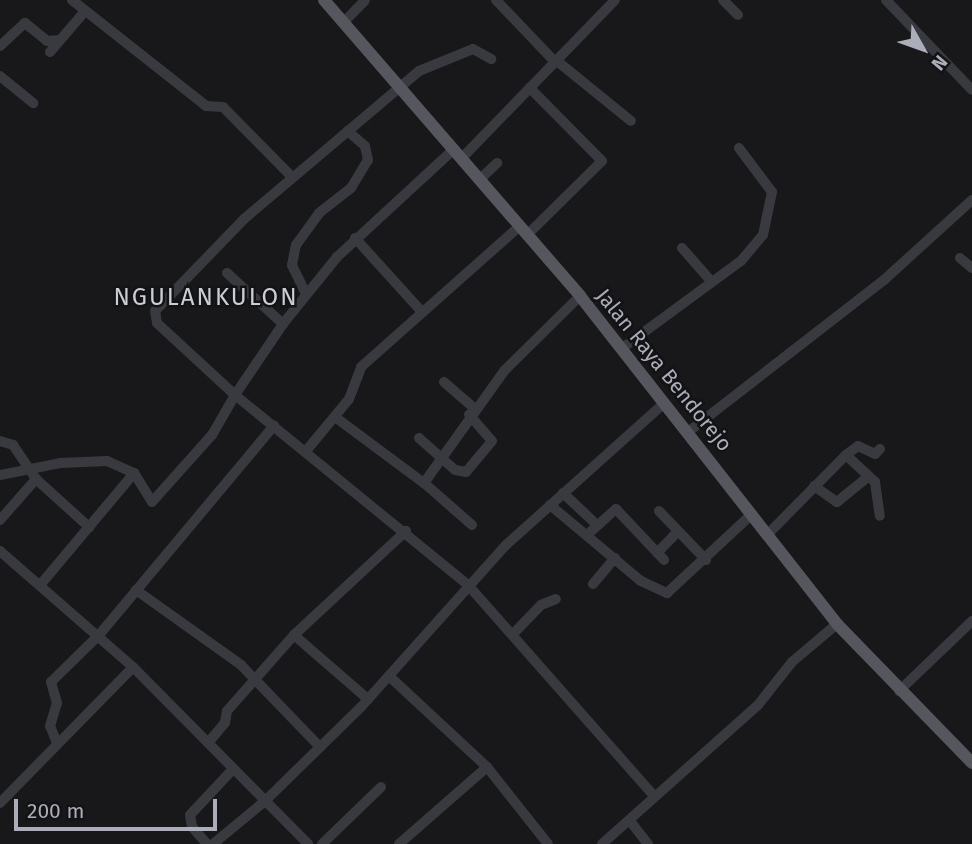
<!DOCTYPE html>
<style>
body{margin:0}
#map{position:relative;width:972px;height:844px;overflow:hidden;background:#18181a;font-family:"Fira Sans",sans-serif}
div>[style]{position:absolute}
.minor>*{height:10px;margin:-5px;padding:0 5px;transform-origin:5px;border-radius:5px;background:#393a3f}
.major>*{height:12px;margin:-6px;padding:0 6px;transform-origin:6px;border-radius:6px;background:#56575e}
span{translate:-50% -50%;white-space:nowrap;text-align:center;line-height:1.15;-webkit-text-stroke:5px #131315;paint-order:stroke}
.street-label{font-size:21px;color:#abaeb9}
.quarter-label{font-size:24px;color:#ccced6;letter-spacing:2px}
.north{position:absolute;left:888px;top:14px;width:70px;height:70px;-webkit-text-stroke:5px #131315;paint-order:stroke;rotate:130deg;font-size:19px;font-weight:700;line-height:28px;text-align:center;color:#abaeb9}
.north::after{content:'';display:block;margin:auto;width:24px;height:32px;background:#abaeb9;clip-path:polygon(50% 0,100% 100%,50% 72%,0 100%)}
.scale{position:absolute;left:14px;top:799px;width:203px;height:32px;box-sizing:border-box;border:4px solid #abaeb9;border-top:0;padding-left:9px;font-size:21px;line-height:24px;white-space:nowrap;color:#abaeb9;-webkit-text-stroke:5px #131315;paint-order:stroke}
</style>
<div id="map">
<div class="minor">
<i style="left:72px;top:0;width:171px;rotate:38.3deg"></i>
<i style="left:206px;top:106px;width:17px;rotate:3deg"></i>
<i style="left:223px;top:107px;width:98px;rotate:45.4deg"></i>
<i style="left:496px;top:0;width:86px;rotate:46.4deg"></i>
<i style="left:723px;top:0;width:21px;rotate:45deg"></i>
<i style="left:886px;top:0;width:124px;rotate:46.3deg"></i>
<i style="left:344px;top:22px;width:30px;rotate:-46deg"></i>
<i style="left:0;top:46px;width:34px;rotate:-43deg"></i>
<i style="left:25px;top:23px;width:28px;rotate:39deg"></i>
<i style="left:47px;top:41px;width:13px;rotate:-4deg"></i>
<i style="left:50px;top:52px;width:54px;rotate:-49.5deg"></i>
<i style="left:557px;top:61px;width:95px;rotate:39deg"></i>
<i style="left:0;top:76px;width:43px;rotate:39.3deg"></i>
<i style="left:453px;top:150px;width:158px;rotate:137.3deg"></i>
<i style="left:337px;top:257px;width:86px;rotate:128.9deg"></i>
<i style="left:283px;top:324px;width:86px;rotate:124.1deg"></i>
<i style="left:235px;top:395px;width:301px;rotate:39.2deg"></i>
<i style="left:468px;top:585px;width:281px;rotate:48.6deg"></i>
<i style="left:461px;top:159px;width:221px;rotate:-45.9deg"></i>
<i style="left:479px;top:180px;width:25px;rotate:-43deg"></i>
<i style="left:527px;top:235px;width:105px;rotate:-44.6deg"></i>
<i style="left:602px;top:161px;width:103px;rotate:-134.6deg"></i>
<i style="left:355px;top:238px;width:100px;rotate:47.8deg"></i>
<i style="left:682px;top:248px;width:44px;rotate:48.7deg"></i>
<i style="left:960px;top:258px;width:16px;rotate:40deg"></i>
<i style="left:227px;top:273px;width:76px;rotate:42.3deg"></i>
<i style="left:306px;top:294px;width:32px;rotate:-116deg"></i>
<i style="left:292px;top:265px;width:20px;rotate:-79deg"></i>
<i style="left:296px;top:245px;width:39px;rotate:-54deg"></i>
<i style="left:319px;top:213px;width:41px;rotate:-38deg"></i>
<i style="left:351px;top:188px;width:33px;rotate:-59deg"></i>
<i style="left:368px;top:160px;width:14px;rotate:-102deg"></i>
<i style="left:365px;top:146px;width:23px;rotate:-139deg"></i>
<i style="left:621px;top:349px;width:149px;rotate:-36.3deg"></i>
<i style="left:741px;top:261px;width:34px;rotate:-50deg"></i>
<i style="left:763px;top:235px;width:44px;rotate:-78.2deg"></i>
<i style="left:772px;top:192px;width:55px;rotate:-126.9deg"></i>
<i style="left:444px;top:382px;width:40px;rotate:41deg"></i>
<i style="left:335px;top:417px;width:111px;rotate:36.6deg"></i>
<i style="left:688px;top:432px;width:248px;rotate:-37.8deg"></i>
<i style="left:884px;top:280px;width:119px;rotate:-42.3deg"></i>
<i style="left:419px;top:438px;width:48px;rotate:41.6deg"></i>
<i style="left:455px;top:470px;width:11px;rotate:10deg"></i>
<i style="left:466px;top:472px;width:40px;rotate:-50deg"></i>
<i style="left:492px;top:441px;width:35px;rotate:-131deg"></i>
<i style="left:0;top:441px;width:14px;rotate:17deg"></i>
<i style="left:13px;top:445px;width:41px;rotate:55.9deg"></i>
<i style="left:36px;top:479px;width:72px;rotate:42.2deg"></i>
<i style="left:306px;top:451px;width:67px;rotate:-50.4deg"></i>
<i style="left:349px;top:399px;width:34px;rotate:-69deg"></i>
<i style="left:361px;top:367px;width:213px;rotate:-41.6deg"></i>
<i style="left:846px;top:455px;width:40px;rotate:43deg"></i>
<i style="left:875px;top:482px;width:34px;rotate:82deg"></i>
<i style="left:0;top:475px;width:61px;rotate:-11.3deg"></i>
<i style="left:60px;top:463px;width:47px;rotate:-2.4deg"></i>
<i style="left:107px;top:461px;width:30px;rotate:24deg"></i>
<i style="left:134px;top:473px;width:34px;rotate:58deg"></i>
<i style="left:152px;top:502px;width:90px;rotate:-48.2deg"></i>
<i style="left:212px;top:435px;width:46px;rotate:-60.1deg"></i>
<i style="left:235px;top:395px;width:106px;rotate:-137.3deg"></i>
<i style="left:157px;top:323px;width:12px;rotate:-99deg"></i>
<i style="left:155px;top:311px;width:128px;rotate:-45.9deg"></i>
<i style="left:244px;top:219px;width:229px;rotate:-40.2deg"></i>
<i style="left:419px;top:71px;width:58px;rotate:-22.2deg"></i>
<i style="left:473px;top:49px;width:21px;rotate:29deg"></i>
<i style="left:814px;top:486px;width:28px;rotate:35deg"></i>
<i style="left:837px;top:502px;width:41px;rotate:-39.1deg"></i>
<i style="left:563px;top:493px;width:45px;rotate:43.2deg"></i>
<i style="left:550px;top:505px;width:119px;rotate:39.9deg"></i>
<i style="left:641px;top:581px;width:29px;rotate:25deg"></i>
<i style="left:667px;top:593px;width:116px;rotate:-42.9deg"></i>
<i style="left:659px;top:511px;width:68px;rotate:46.2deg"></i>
<i style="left:0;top:520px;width:55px;rotate:-48.7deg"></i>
<i style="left:472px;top:525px;width:64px;rotate:-138.8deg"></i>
<i style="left:424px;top:483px;width:139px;rotate:-54.4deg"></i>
<i style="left:505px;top:370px;width:105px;rotate:-44.6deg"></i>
<i style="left:768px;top:534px;width:111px;rotate:-45.4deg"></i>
<i style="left:846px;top:455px;width:15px;rotate:-37deg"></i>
<i style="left:858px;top:446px;width:19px;rotate:25deg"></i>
<i style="left:875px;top:454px;width:7px;rotate:-45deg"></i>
<i style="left:587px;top:535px;width:39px;rotate:-42deg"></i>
<i style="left:616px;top:509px;width:70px;rotate:46.7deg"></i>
<i style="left:0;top:551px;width:176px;rotate:41.1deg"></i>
<i style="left:133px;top:667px;width:249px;rotate:45.3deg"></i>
<i style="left:657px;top:553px;width:30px;rotate:-46deg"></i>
<i style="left:41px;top:584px;width:145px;rotate:-50deg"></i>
<i style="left:593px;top:584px;width:34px;rotate:-50deg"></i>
<i style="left:136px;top:590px;width:129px;rotate:35.5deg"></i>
<i style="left:241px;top:665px;width:114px;rotate:46.1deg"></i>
<i style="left:513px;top:634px;width:40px;rotate:-46deg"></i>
<i style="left:541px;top:605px;width:16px;rotate:-22deg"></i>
<i style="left:294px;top:635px;width:98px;rotate:40.9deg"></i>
<i style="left:389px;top:676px;width:134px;rotate:42.9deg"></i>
<i style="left:487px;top:767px;width:98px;rotate:51.6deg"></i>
<i style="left:899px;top:691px;width:101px;rotate:-43.8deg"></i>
<i style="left:57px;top:743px;width:18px;rotate:-112deg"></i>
<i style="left:50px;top:726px;width:24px;rotate:-73deg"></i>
<i style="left:57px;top:703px;width:22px;rotate:-106deg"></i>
<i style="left:51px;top:682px;width:67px;rotate:-44.4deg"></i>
<i style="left:99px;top:635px;width:273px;rotate:-50.1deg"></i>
<i style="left:208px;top:743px;width:26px;rotate:-50deg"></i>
<i style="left:225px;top:723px;width:12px;rotate:-81deg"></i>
<i style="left:227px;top:711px;width:101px;rotate:-48.6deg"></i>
<i style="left:294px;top:635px;width:153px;rotate:-42.9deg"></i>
<i style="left:0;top:803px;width:190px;rotate:-45.6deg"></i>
<i style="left:630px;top:821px;width:29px;rotate:52deg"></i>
<i style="left:207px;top:844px;width:23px;rotate:-131deg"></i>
<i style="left:192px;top:827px;width:12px;rotate:-99deg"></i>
<i style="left:190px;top:815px;width:63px;rotate:-46.9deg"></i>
<i style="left:213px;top:844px;width:67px;rotate:-39.6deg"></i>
<i style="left:265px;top:801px;width:134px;rotate:-44.4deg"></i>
<i style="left:361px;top:707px;width:217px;rotate:-48.2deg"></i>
<i style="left:506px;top:545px;width:212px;rotate:-41.9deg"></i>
<i style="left:322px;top:844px;width:82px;rotate:-44deg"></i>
<i style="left:399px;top:844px;width:117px;rotate:-41.2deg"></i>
<i style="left:602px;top:844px;width:209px;rotate:-41.7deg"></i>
<i style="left:758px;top:705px;width:55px;rotate:-51.7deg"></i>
<i style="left:792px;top:662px;width:59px;rotate:-40.2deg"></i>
</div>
<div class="major">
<i style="left:324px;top:0;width:391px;rotate:49.1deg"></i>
<i style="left:580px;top:296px;width:417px;rotate:51.9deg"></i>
<i style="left:837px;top:624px;width:194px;rotate:45.8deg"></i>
</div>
<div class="street-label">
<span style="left:664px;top:370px;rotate:51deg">Jalan Raya Bendorejo</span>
</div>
<div class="quarter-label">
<span style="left:206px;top:298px">NGULANKULON</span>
</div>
<div class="north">N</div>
<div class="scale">200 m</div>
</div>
